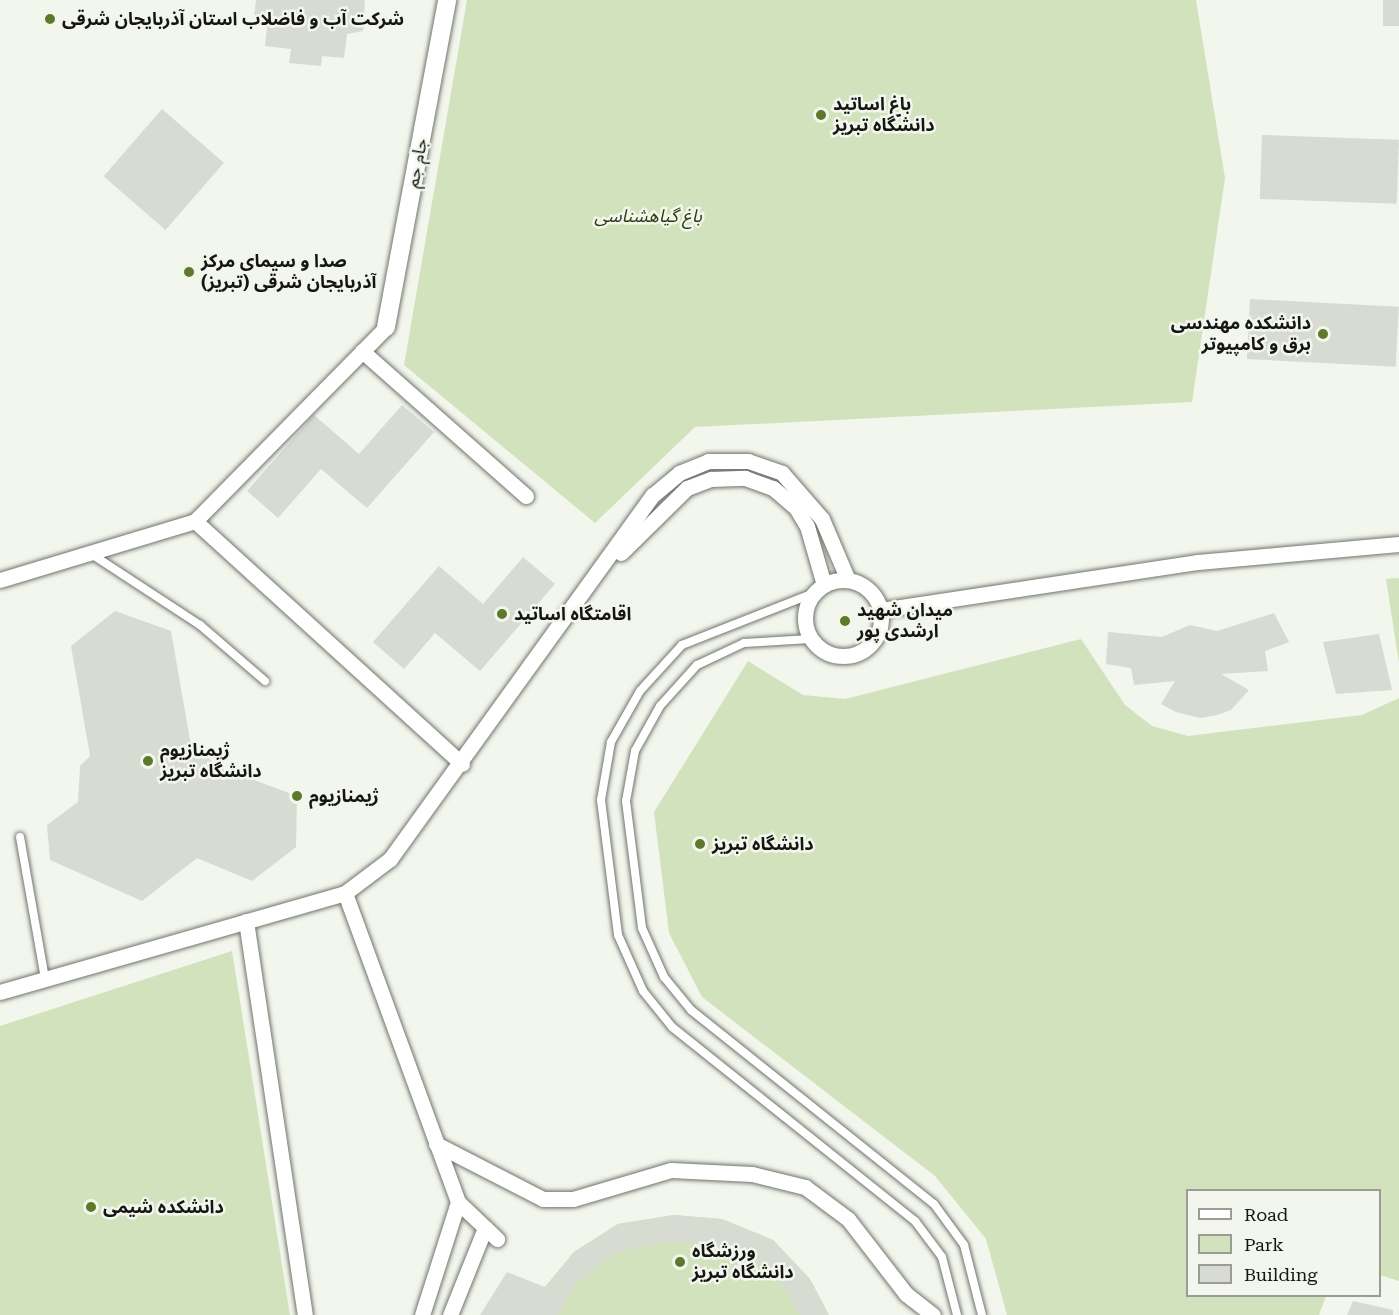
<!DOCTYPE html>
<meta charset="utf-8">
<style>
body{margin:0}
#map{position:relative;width:1399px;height:1315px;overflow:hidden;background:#f2f6ec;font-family:"Roboto Serif","Noto Sans Arabic",serif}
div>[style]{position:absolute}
.green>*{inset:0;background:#d2e2bc}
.building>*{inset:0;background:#d7dbd2;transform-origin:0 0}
.roads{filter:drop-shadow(0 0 2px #71756c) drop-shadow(0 0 2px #71756c)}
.service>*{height:8px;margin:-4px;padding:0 4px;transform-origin:4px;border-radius:4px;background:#fff}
.minor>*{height:15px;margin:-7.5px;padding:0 7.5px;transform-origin:7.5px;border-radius:7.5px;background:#fff}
.minor>.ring{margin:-7.5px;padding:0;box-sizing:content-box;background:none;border:15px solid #fff;border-radius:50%}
.tertiary>*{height:18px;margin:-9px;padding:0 9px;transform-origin:9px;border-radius:9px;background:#fff}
.dots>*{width:16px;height:16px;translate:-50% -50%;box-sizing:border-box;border:3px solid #f2f6ec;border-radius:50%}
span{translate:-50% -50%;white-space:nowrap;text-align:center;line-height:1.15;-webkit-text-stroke:5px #f2f6ec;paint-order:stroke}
.poi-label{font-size:18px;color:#151613;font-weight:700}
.left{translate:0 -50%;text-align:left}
.right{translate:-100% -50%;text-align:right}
.street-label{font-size:18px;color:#151613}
.park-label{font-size:18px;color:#2d3c11;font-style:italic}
.legend{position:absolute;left:1186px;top:1189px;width:195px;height:108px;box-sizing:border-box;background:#f2f6ec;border:2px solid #9a9c95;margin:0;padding:8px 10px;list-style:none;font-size:18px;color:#151613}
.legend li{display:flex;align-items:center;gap:12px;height:30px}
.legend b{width:30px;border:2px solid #9a9c95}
</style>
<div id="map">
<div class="green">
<i style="clip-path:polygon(467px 0,1196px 0,1225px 178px,1192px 402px,695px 427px,595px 523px,404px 365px)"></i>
<i style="clip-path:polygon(1399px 578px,1399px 663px,1386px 579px)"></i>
<i style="clip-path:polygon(1081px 639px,1125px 705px,1152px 726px,1188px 736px,1362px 715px,1399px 698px,1399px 1281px,1380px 1275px,1380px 1190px,1188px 1190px,1188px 1296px,1326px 1296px,1319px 1315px,1007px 1315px,986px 1239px,935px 1176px,702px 997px,669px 933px,654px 812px,748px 661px,803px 695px,845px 699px)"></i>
<i style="clip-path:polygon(232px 951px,290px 1315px,0 1315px,0 1026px)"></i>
<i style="clip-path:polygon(674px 1215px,722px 1219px,773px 1240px,810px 1279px,829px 1315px,482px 1315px,545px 1287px,574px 1252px,618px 1224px)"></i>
</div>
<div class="building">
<i style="clip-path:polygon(256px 0,365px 0,363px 31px,347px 34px,344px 58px,322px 56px,321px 66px,289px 63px,291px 49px,265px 46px,268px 18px,254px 17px)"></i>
<i style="left:1383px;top:0;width:16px;height:26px"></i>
<i style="left:162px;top:109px;width:82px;height:89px;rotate:41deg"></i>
<i style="left:1262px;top:135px;width:137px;height:64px;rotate:2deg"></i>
<i style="left:1250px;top:299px;width:149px;height:60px;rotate:3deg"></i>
<i style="clip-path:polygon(402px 405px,434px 432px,367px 508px,321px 469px,278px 518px,247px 491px,314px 415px,359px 454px)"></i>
<i style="clip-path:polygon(523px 557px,555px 584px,480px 671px,435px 633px,404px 669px,373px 642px,439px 566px,483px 604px)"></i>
<i style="clip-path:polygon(115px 611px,171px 631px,190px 740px,217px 766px,297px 796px,296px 847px,252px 881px,197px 858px,142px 901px,50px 860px,47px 825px,78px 802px,80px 766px,90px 756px,71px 646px)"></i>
<i style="clip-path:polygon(1274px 613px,1289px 642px,1265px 651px,1268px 671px,1221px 674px,1249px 690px,1231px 710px,1217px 715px,1200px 718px,1176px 712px,1161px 704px,1175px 681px,1134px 685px,1131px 668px,1106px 664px,1108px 632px,1162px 637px,1190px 625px,1217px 631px)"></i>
<i style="clip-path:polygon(1379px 634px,1392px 690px,1336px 694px,1323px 642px)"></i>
<i style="clip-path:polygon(674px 1215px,722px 1219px,773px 1240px,810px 1279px,829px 1315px,800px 1315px,785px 1288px,760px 1263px,712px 1244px,664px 1242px,617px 1252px,577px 1283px,558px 1315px,480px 1315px,507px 1272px,545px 1287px,574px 1252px,618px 1224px)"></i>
<i style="clip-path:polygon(1353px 1301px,1393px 1310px,1393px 1315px,1347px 1315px)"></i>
</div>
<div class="roads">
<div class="service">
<i style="left:93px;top:555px;width:128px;rotate:33.2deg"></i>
<i style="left:200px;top:625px;width:86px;rotate:40.7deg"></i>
<i style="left:814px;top:593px;width:142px;rotate:158.5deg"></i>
<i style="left:682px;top:645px;width:62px;rotate:132.4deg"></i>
<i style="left:640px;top:691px;width:59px;rotate:119.6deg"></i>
<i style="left:611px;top:742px;width:59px;rotate:99.8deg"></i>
<i style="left:601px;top:800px;width:136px;rotate:82.8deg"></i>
<i style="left:618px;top:935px;width:61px;rotate:65.9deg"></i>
<i style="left:643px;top:991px;width:46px;rotate:51.1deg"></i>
<i style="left:672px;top:1027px;width:311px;rotate:38.6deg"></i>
<i style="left:915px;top:1221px;width:45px;rotate:53.1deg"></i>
<i style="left:942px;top:1257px;width:60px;rotate:75.5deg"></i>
<i style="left:810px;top:639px;width:66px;rotate:176.5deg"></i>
<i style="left:744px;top:643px;width:52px;rotate:154.9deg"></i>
<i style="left:697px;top:665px;width:55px;rotate:132.1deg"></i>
<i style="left:660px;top:706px;width:51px;rotate:119.1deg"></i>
<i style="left:635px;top:751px;width:51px;rotate:100.2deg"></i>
<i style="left:626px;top:801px;width:128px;rotate:82.8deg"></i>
<i style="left:642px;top:928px;width:54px;rotate:65.8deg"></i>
<i style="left:664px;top:977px;width:43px;rotate:50.7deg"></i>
<i style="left:691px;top:1010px;width:311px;rotate:38.6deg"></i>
<i style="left:934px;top:1204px;width:51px;rotate:53.8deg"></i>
<i style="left:964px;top:1245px;width:72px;rotate:75.6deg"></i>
<i style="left:20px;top:837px;width:144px;rotate:80deg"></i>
</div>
<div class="minor">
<i style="left:362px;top:351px;width:219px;rotate:41.5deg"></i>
<i style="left:195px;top:521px;width:272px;rotate:-45.4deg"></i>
<i style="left:621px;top:553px;width:93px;rotate:-44.6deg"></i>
<i style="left:687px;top:488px;width:26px;rotate:-21deg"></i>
<i style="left:711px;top:479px;width:34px;rotate:-2deg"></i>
<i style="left:745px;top:478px;width:30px;rotate:20deg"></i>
<i style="left:773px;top:488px;width:30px;rotate:41deg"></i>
<i style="left:796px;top:508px;width:21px;rotate:59deg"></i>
<i style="left:807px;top:526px;width:61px;rotate:73.9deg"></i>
<i class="ring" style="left:805px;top:580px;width:61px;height:61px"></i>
<i style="left:0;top:580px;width:204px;rotate:-16.8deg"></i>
<i style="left:195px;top:521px;width:361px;rotate:42.3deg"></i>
<i style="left:880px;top:610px;width:321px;rotate:-8.6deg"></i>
<i style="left:1197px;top:562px;width:203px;rotate:-5.1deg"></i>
<i style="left:345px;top:893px;width:329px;rotate:69.9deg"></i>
<i style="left:458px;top:1202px;width:54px;rotate:43.5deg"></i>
<i style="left:246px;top:921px;width:398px;rotate:81.5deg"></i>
<i style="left:0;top:992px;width:359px;rotate:-16deg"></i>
<i style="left:345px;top:893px;width:56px;rotate:-37.1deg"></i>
<i style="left:390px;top:859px;width:449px;rotate:-54.2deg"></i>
<i style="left:653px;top:495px;width:34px;rotate:-40deg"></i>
<i style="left:679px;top:473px;width:31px;rotate:-22deg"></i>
<i style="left:708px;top:461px;width:40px"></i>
<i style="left:748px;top:461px;width:36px;rotate:19deg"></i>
<i style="left:782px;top:473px;width:61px;rotate:49deg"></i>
<i style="left:822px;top:519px;width:66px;rotate:66.9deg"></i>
<i style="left:436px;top:1144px;width:120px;rotate:27.2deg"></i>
<i style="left:543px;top:1199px;width:30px"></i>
<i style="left:573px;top:1199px;width:102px;rotate:-16.5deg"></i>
<i style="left:671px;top:1170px;width:81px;rotate:2.8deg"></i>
<i style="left:752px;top:1174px;width:55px;rotate:13.8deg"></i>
<i style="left:805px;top:1187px;width:54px;rotate:36.7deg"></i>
<i style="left:848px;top:1219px;width:95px;rotate:52.3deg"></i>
<i style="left:906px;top:1294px;width:34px;rotate:38deg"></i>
<i style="left:422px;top:1315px;width:119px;rotate:-72.3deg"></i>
<i style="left:450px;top:1315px;width:94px;rotate:-68.1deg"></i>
</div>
<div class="tertiary">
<i style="left:386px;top:327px;width:333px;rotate:-79.4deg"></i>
</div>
</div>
<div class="dots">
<i style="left:50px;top:19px;background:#5e792c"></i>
<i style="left:821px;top:115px;background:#5e792c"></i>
<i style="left:189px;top:272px;background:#5e792c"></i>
<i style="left:1323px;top:334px;background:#5e792c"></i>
<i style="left:502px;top:614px;background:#5e792c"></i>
<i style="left:845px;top:621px;background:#5e792c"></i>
<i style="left:148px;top:761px;background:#5e792c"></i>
<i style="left:297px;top:796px;background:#5e792c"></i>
<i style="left:700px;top:844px;background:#5e792c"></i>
<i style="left:91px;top:1207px;background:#5e792c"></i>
<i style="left:680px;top:1262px;background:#5e792c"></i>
</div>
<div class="poi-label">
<span class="left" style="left:62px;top:19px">شرکت آب و فاضلاب استان آذربایجان شرقی</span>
<span class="left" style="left:833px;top:115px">باغ اساتید<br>دانشگاه تبریز</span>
<span class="left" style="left:201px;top:272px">صدا و سیمای مرکز<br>آذربایجان شرقی (تبریز)</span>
<span class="right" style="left:1311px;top:334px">دانشکده مهندسی<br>برق و کامپیوتر</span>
<span class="left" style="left:857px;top:621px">میدان شهید<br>ارشدی پور</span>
<span class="left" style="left:514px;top:614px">اقامتگاه اساتید</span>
<span class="left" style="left:160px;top:761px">ژیمنازیوم<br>دانشگاه تبریز</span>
<span class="left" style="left:309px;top:796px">ژیمنازیوم</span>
<span class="left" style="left:712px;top:844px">دانشگاه تبریز</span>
<span class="left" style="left:103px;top:1207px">دانشکده شیمی</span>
<span class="left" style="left:692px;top:1262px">ورزشگاه<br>دانشگاه تبریز</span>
</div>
<div class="street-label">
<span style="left:417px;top:163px;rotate:-79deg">جام جم</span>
</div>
<div class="park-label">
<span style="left:648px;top:216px">باغ گیاهشناسی</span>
</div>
<ul class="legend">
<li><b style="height:8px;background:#fff"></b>Road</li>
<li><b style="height:16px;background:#d2e2bc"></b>Park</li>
<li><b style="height:16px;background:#d7dbd2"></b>Building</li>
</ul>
</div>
